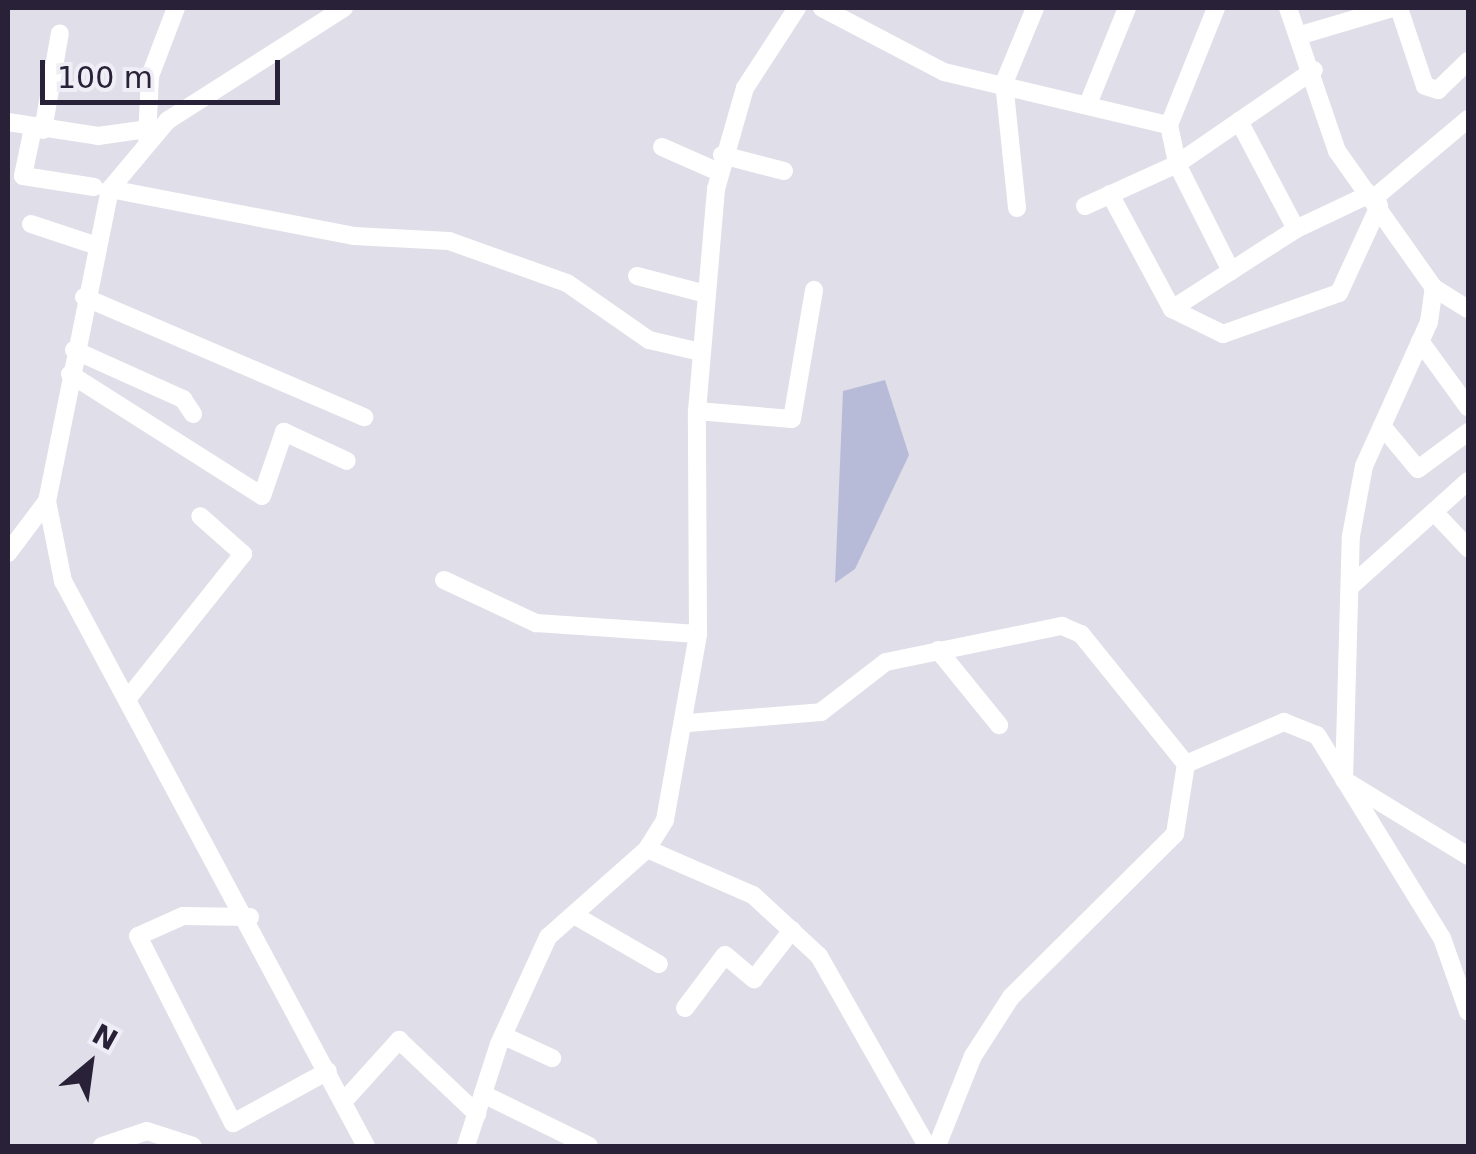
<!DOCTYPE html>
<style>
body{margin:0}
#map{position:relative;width:1476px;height:1154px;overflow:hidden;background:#e0dee8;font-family:"DejaVu Sans",sans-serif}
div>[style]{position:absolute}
.green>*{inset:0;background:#b8bbd8}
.minor>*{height:18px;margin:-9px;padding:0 9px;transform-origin:9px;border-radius:9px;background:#fff}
span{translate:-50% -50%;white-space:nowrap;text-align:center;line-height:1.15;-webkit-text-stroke:9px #efeef6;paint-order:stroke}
.frame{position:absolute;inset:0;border:10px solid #292137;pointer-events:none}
.north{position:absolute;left:40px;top:1014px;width:100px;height:100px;-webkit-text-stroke:8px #efeef6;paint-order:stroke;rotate:29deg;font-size:28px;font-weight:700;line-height:40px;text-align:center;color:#292137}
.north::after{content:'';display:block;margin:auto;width:35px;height:45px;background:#292137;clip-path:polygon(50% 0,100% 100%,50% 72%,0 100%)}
.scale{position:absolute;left:40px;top:60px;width:240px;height:45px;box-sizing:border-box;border:5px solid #292137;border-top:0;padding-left:12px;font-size:30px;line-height:35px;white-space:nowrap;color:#292137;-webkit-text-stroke:8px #efeef6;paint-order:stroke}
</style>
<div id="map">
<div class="green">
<i style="clip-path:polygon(885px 380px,909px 455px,855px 569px,835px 583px,843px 391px)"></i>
</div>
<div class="minor">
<i style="left:344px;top:8px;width:209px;rotate:147.5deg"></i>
<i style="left:168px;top:120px;width:90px;rotate:130deg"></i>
<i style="left:110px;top:189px;width:318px;rotate:101.4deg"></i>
<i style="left:47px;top:501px;width:82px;rotate:78.7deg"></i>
<i style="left:63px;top:581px;width:641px;rotate:61.8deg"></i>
<i style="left:822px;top:8px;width:138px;rotate:27.7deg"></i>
<i style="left:944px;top:72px;width:231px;rotate:13.3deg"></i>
<i style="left:1169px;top:125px;width:40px;rotate:78deg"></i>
<i style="left:1177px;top:164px;width:120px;rotate:63.2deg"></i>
<i style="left:1288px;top:8px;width:151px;rotate:71.1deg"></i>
<i style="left:1337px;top:151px;width:168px;rotate:54.7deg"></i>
<i style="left:1434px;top:288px;width:40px;rotate:32deg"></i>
<i style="left:1399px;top:8px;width:82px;rotate:71.6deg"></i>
<i style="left:1425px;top:86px;width:14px;rotate:17deg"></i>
<i style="left:1438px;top:90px;width:42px;rotate:-44deg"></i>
<i style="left:1301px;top:35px;width:95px;rotate:-16.5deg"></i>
<i style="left:1088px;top:104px;width:104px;rotate:-67.9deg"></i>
<i style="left:1239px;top:121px;width:122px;rotate:62.2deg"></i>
<i style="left:8px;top:122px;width:91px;rotate:8.8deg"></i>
<i style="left:98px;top:136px;width:42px;rotate:-8.1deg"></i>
<i style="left:1169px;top:125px;width:126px;rotate:-68.1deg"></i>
<i style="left:33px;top:128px;width:49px;rotate:101.8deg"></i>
<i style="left:23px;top:176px;width:72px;rotate:8.8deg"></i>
<i style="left:43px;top:130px;width:98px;rotate:-80.1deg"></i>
<i style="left:147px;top:138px;width:62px;rotate:-87.2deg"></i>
<i style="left:150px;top:76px;width:73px;rotate:-69.1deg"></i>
<i style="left:662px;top:147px;width:62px;rotate:23.7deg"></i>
<i style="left:722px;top:155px;width:64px;rotate:14.5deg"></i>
<i style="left:110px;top:189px;width:248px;rotate:10.9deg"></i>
<i style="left:354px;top:236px;width:95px;rotate:3deg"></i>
<i style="left:449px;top:241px;width:125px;rotate:19.6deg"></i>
<i style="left:567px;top:283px;width:100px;rotate:34.8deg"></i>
<i style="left:649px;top:340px;width:53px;rotate:13deg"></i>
<i style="left:1110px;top:194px;width:131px;rotate:61.7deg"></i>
<i style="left:1172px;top:309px;width:57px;rotate:26.1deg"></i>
<i style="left:1223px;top:334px;width:123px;rotate:-19.5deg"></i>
<i style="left:1339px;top:293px;width:96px;rotate:-65.3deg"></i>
<i style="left:1373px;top:199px;width:124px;rotate:-40.1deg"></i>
<i style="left:1085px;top:206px;width:101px;rotate:-24.5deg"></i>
<i style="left:1177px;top:164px;width:166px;rotate:-34.5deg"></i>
<i style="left:1017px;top:208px;width:126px;rotate:-95.9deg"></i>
<i style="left:1004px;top:83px;width:81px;rotate:-67.5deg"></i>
<i style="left:31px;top:224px;width:66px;rotate:18.4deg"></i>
<i style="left:637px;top:276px;width:71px;rotate:14.6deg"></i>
<i style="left:84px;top:297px;width:305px;rotate:23.2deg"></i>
<i style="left:1172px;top:309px;width:148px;rotate:-32.8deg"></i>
<i style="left:1296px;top:229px;width:82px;rotate:-25.3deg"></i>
<i style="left:1420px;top:341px;width:82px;rotate:54deg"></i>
<i style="left:74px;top:350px;width:120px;rotate:24.2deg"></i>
<i style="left:183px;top:399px;width:18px;rotate:56deg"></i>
<i style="left:70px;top:374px;width:227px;rotate:32.4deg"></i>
<i style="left:262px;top:496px;width:68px;rotate:-71deg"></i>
<i style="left:284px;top:432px;width:69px;rotate:24.7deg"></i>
<i style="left:697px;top:411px;width:95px;rotate:4.8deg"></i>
<i style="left:792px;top:419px;width:131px;rotate:-80.3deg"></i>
<i style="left:1382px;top:426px;width:56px;rotate:50.1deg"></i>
<i style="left:1418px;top:469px;width:62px;rotate:-36.5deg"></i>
<i style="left:1436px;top:514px;width:47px;rotate:46.7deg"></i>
<i style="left:8px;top:553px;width:65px;rotate:-53.1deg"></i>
<i style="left:444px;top:580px;width:102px;rotate:25.1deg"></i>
<i style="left:536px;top:623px;width:162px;rotate:3.9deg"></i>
<i style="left:1351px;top:586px;width:157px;rotate:-41.9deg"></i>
<i style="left:938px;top:650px;width:97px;rotate:50.9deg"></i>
<i style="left:129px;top:697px;width:183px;rotate:-51.4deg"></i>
<i style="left:243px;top:554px;width:57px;rotate:-138.5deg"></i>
<i style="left:688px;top:723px;width:133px;rotate:-4.7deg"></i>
<i style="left:821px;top:712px;width:82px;rotate:-37.6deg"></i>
<i style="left:886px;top:662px;width:180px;rotate:-11.6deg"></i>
<i style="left:1062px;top:626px;width:21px;rotate:23deg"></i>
<i style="left:1081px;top:634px;width:167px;rotate:51.1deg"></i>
<i style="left:1186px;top:764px;width:107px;rotate:-23.2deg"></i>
<i style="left:1284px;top:722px;width:35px;rotate:22deg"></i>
<i style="left:1317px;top:735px;width:238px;rotate:58.4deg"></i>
<i style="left:1442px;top:938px;width:78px;rotate:70.6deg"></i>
<i style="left:1344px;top:780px;width:244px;rotate:-88.4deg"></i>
<i style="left:1351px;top:536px;width:71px;rotate:-79.5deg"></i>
<i style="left:1364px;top:466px;width:158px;rotate:-65.7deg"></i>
<i style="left:1429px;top:322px;width:34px;rotate:-82deg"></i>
<i style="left:1349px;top:783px;width:140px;rotate:31.5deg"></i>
<i style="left:647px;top:849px;width:116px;rotate:23.5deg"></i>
<i style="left:753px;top:895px;width:90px;rotate:42.7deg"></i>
<i style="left:819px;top:956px;width:219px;rotate:60.4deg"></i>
<i style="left:574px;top:915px;width:98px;rotate:30deg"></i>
<i style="left:250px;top:917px;width:67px;rotate:-179.1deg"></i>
<i style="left:183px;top:916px;width:49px;rotate:156deg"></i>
<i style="left:138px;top:936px;width:210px;rotate:63.1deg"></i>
<i style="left:233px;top:1123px;width:108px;rotate:-28.7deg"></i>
<i style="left:685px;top:1008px;width:66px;rotate:-53deg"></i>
<i style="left:725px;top:955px;width:38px;rotate:40deg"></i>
<i style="left:754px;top:979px;width:62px;rotate:-52.2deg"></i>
<i style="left:504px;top:1036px;width:53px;rotate:24.6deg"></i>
<i style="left:483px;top:1094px;width:118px;rotate:26.1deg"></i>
<i style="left:343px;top:1102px;width:84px;rotate:-47.9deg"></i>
<i style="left:399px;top:1040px;width:108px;rotate:43.5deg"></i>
<i style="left:102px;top:1146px;width:47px;rotate:-18.4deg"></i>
<i style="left:147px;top:1131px;width:48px;rotate:18.1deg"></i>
<i style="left:466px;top:1146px;width:107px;rotate:-72.1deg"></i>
<i style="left:499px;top:1044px;width:118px;rotate:-65.4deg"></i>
<i style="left:548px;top:937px;width:132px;rotate:-41.6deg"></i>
<i style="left:647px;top:849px;width:34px;rotate:-58deg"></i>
<i style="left:665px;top:820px;width:189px;rotate:-79.9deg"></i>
<i style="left:698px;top:634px;width:223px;rotate:-90.3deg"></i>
<i style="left:697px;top:411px;width:223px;rotate:-85.1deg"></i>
<i style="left:716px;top:189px;width:105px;rotate:-74deg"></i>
<i style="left:745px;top:88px;width:95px;rotate:-57deg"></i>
<i style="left:937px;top:1146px;width:97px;rotate:-68.2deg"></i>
<i style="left:973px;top:1056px;width:70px;rotate:-57.2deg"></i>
<i style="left:1011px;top:997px;width:231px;rotate:-44.8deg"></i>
<i style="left:1175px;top:834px;width:71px;rotate:-81.1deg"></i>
</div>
<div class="frame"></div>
<div class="north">N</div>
<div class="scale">100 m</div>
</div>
